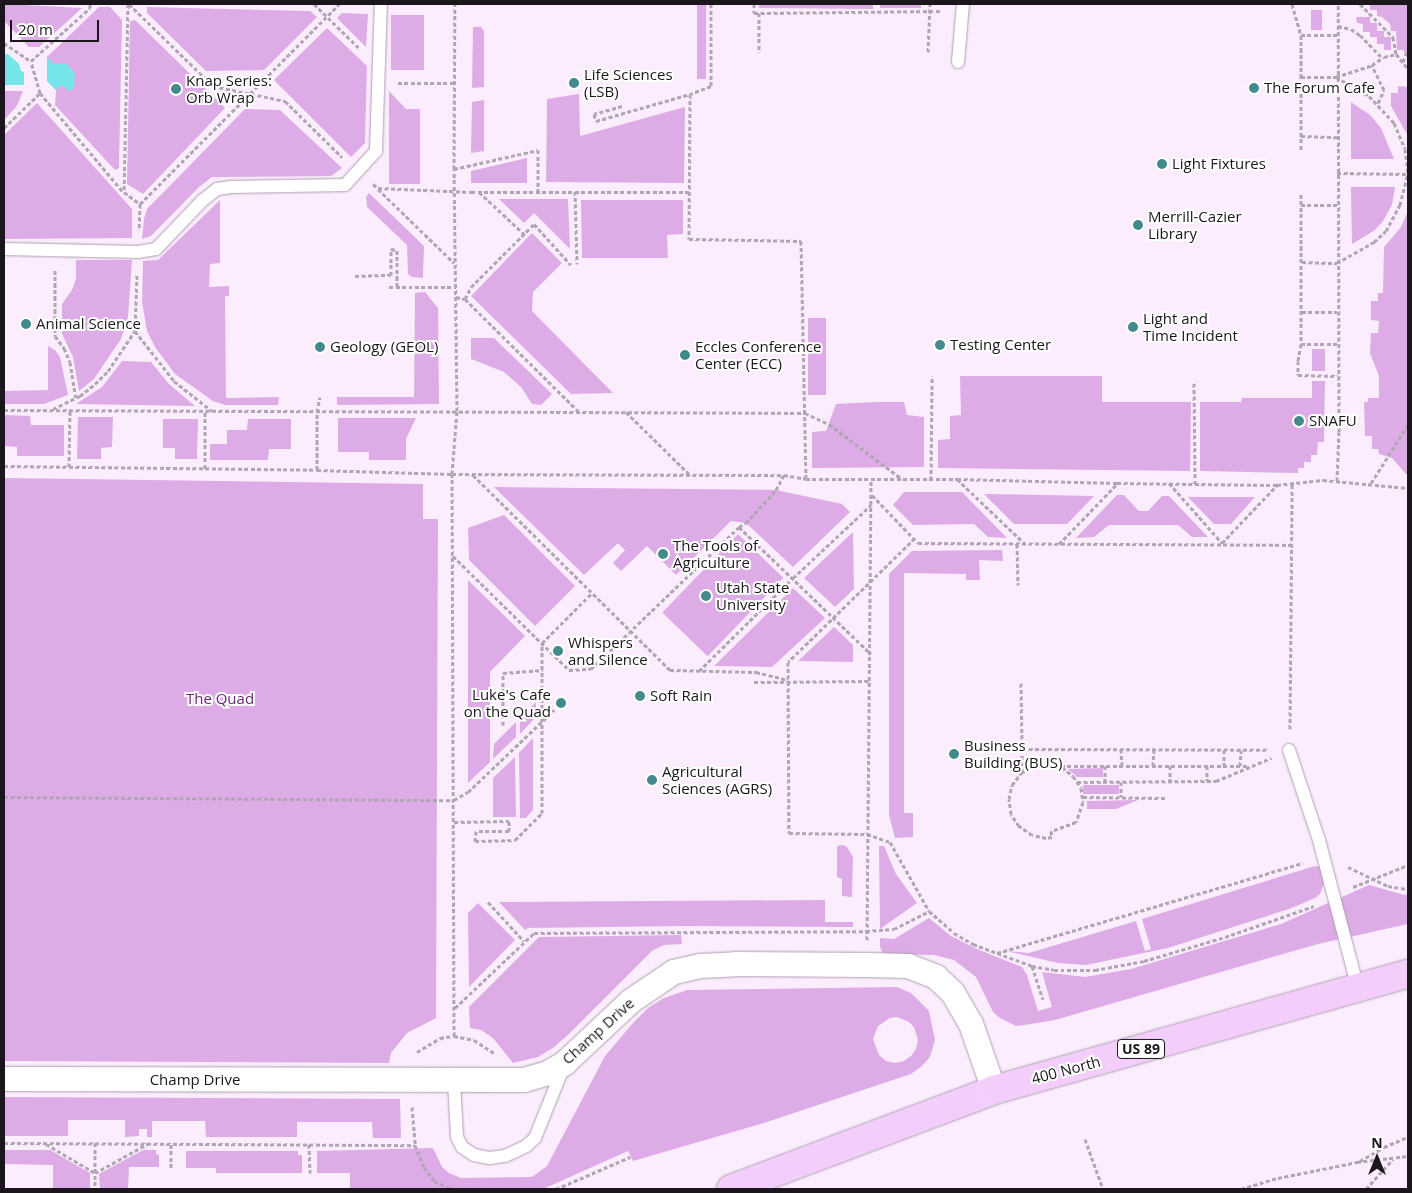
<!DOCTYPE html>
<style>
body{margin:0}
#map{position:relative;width:1412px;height:1193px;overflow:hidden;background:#fcedfe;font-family:"Open Sans",sans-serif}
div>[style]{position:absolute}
.green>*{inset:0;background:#ddace6;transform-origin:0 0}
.water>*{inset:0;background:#74e6e9}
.path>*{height:3px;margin-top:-1.5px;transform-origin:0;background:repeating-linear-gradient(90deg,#b0a5b2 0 4px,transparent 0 6.5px)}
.roads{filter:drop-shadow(0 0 1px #ada0b0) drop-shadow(0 0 1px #ada0b0)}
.lane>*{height:12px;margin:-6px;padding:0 6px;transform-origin:6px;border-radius:6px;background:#fff}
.street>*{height:24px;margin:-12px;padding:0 12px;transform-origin:12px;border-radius:12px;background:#fff}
.primary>*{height:28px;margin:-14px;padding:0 14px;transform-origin:14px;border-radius:14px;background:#f4cefb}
.dots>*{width:14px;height:14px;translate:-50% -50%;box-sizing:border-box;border:2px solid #fff;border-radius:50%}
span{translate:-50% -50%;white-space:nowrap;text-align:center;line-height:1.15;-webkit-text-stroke:4px #fff;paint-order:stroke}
.shield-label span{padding:1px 4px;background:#fff;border:1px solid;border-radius:4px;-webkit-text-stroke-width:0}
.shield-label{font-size:14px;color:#1b161c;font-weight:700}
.poi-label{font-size:15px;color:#1b161c}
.left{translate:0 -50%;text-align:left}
.right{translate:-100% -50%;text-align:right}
.park-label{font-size:15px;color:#672873}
.street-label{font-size:15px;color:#1b161c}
.frame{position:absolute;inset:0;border:5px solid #1b161c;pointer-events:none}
.north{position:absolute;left:1352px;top:1133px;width:50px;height:50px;-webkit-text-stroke:4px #fff;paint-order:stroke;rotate:0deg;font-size:14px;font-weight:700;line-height:20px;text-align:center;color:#1b161c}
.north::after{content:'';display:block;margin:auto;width:18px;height:22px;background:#1b161c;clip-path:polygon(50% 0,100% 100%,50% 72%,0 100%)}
.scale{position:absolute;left:10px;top:20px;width:89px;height:22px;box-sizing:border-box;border:2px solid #1b161c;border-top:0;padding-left:6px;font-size:15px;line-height:18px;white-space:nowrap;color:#1b161c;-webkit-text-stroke:4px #fff;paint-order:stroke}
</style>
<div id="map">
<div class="green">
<i style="clip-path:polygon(4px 4px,82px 8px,39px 47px,29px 47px,4px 21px)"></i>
<i style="left:697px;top:4px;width:9px;height:75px"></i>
<i style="clip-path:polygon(759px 4px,873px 4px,873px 9px,759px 8px)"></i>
<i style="left:880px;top:4px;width:41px;height:4px"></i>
<i style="clip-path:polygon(1370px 4px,1408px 4px,1408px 58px,1403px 50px,1397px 50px,1396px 31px,1391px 31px,1390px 24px,1382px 17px,1377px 16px,1377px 10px,1370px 10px)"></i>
<i style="clip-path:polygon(99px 7px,110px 7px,122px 20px,119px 165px,119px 168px,115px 170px,55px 105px,56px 90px,47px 81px,47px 57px)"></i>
<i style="clip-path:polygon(147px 7px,310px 11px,317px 17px,264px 70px,206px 71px,147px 13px)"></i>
<i style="left:1311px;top:10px;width:11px;height:20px"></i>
<i style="clip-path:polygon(342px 13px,368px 14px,366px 47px,337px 18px)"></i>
<i style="left:391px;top:15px;width:33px;height:55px"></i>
<i style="clip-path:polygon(1356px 17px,1370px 17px,1370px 23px,1377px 23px,1377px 31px,1384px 31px,1384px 37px,1391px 37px,1391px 50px,1384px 50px,1384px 44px,1377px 44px,1377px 37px,1370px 37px,1370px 32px,1363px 32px,1363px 24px,1357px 23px)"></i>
<i style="clip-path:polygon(135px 20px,225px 108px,143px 194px,127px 184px,130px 21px)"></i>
<i style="clip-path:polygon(473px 27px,481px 27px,484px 31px,484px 87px,472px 88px)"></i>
<i style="clip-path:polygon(327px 28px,367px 66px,365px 143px,351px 157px,274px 80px)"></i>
<i style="clip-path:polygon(1398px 86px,1408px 87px,1408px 136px,1391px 106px,1391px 93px,1398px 93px)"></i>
<i style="clip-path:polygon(4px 91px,23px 91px,17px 106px,4px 120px)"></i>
<i style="clip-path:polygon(389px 91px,406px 109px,420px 109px,420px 184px,389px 184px)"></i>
<i style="clip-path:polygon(579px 94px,580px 136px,685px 107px,684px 183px,546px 182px,547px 99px)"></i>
<i style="clip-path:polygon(484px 100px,484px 151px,471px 153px,472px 102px)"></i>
<i style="clip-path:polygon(1351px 102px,1370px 115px,1381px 128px,1394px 159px,1351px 159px)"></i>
<i style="clip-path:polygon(37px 103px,132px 209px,132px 238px,4px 239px,4px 135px)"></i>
<i style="clip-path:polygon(245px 109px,280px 110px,342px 168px,331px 176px,212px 177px,199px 187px,151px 236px,142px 239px,144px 219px,147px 209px)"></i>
<i style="clip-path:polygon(527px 158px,527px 183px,471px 183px,471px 171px)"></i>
<i style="clip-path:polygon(1351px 187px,1395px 187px,1392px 205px,1383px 221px,1375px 230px,1352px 244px)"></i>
<i style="clip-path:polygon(369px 193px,424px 246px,423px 278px,412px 277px,408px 274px,407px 245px,367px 207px,366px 197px)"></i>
<i style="clip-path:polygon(499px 199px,568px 199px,570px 249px,534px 213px,524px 223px)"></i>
<i style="clip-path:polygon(220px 200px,220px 263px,210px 264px,209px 287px,229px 286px,229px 296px,225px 296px,226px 398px,279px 397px,278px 405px,225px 405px,213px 401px,175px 374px,155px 347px,147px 331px,142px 302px,143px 261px,158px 260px)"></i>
<i style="clip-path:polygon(581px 200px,683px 200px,683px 234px,667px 235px,668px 258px,582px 258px)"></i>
<i style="clip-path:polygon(1408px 211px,1408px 474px,1406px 474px,1392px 458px,1379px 454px,1378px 449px,1372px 449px,1372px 436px,1365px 436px,1364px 402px,1368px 402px,1368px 398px,1379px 398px,1379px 376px,1370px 353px,1371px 333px,1378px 333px,1379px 321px,1371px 320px,1371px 301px,1378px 301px,1378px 293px,1383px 293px,1384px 247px,1401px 227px)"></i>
<i style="clip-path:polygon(532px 233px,562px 263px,533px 292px,532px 311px,613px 393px,571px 394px,471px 296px)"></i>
<i style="clip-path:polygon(76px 260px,132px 260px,128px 317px,121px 339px,94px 379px,79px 391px,73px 357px,62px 334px,62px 304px,72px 290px,76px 279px)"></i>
<i style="clip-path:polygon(425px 292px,438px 308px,439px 404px,337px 405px,337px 397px,414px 397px,415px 293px)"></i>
<i style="left:808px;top:318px;width:18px;height:77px"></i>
<i style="clip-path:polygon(471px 338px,494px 338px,552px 394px,541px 405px,532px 404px,521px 387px,504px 372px,471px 359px)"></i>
<i style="clip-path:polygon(48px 346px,55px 350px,60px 357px,68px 395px,44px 404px,4px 404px,4px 391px,48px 390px)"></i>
<i style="left:1312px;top:349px;width:13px;height:22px"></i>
<i style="clip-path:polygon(122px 361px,151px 362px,169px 384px,195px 406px,76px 404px,102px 387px)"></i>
<i style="clip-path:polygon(960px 376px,1102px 376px,1102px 402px,1191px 402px,1190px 471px,938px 468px,938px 440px,950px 439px,950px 416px,961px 415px)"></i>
<i style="clip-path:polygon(1312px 381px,1325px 381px,1324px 442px,1318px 442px,1317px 455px,1311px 455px,1311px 462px,1304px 462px,1304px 468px,1298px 468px,1298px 473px,1200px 471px,1200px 402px,1241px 402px,1242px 398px,1312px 398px)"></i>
<i style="clip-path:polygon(878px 402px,904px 402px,907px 415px,924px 417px,924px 467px,812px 468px,812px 432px,826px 431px,836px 404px)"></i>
<i style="clip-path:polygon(4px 415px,30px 416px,31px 425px,64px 425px,64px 456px,17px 456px,17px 447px,4px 446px)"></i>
<i style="clip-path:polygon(78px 417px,113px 417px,112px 447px,101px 448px,101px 459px,77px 459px)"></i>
<i style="clip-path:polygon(338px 418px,416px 418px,406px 439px,406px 460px,369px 460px,369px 452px,338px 452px)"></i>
<i style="clip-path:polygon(163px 419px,198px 419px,197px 459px,175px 459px,175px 448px,163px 448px)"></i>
<i style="clip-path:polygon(248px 419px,291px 419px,291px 449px,269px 449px,268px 460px,210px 460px,210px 444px,227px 444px,227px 430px,247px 430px)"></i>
<i style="clip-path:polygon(4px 478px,423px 484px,423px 519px,438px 519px,436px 1018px,407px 1033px,391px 1053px,389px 1063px,4px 1061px)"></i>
<i style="clip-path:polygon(494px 487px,776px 490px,842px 504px,850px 512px,793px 567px,746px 523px,731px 521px,676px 575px,647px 546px,621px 571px,613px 563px,625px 550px,618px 543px,584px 575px)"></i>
<i style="clip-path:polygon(904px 492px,962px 492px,1007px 538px,988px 537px,974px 524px,913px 525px,893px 505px)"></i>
<i style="clip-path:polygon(984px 494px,1094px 496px,1067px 524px,1014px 524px)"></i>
<i style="clip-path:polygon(1117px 495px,1124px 495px,1139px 511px,1148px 511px,1162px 496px,1169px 496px,1208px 537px,1192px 537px,1178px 525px,1109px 525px,1094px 537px,1076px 538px)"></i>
<i style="clip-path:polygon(1188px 497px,1255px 497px,1231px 524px,1214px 524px)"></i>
<i style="clip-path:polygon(504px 515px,575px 586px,535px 626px,469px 560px,468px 528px)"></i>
<i style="clip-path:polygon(853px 532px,854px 589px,835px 607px,804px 578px)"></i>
<i style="left:738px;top:534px;width:63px;height:109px;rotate:44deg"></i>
<i style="clip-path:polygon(1002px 550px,1003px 561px,979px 560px,980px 580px,966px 580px,966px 574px,904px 573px,904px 813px,913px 813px,913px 837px,895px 838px,889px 815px,889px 574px,912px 551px)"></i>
<i style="clip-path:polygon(468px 580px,525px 636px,490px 672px,490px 762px,468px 783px)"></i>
<i style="clip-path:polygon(793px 588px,825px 618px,772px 667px,714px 666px)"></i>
<i style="clip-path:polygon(834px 627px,853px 645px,853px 662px,798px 661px)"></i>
<i style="clip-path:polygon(536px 702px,536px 717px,520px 734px,520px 718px)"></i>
<i style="clip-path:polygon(516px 722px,516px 737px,493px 759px,494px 744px)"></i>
<i style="clip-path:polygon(533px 738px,533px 810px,526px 818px,520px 818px,519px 753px)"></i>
<i style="clip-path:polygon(515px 757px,516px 817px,493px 817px,493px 778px)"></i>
<i style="clip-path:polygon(1103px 768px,1103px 777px,1077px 777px,1068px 769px)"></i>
<i style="left:1083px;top:785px;width:36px;height:9px"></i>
<i style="clip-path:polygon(1138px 800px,1116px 809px,1087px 809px,1087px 801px)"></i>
<i style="clip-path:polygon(843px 845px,847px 847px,853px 857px,852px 897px,842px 896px,842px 879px,837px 877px,837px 846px)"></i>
<i style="clip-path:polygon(879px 846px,884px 846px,896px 874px,917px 903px,880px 929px)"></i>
<i style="clip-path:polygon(1315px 866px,1321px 867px,1325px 881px,1320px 894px,1315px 898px,1289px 909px,1168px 948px,1086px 965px,1058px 963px,1006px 951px,1029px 953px,1136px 921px,1145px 951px,1151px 949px,1142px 919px)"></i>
<i style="clip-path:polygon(1369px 885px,1405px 895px,1408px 894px,1408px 924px,1318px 944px,1055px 1020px,1031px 1024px,1016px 1026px,1000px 1018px,993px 1012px,976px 977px,954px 960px,934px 955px,887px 954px,883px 953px,880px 947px,880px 938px,894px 939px,929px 918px,951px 936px,977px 949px,1022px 967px,1027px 975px,1038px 1011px,1052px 1007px,1042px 972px,1085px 977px,1131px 969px,1281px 924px)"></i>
<i style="clip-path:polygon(825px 900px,825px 922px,853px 922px,853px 927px,686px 926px,528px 928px,525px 930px,499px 902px)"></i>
<i style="clip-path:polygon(478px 903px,515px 940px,469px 987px,468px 913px)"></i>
<i style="clip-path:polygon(681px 935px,682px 944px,664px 945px,653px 950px,569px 1034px,554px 1047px,538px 1057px,513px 1063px,493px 1038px,481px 1030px,470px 1028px,469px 1007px,539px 937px)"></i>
<i style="clip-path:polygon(evenodd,897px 987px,911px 993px,929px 1011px,935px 1040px,930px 1057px,922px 1066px,911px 1074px,764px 1123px,633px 1161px,628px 1151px,543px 1189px,350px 1189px,350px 1173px,317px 1173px,317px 1151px,433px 1148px,442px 1167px,449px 1173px,461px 1178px,532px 1177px,547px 1166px,605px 1056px,632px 1024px,648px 1008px,664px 998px,687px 990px,897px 987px,897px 1017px,909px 1022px,914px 1027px,918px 1040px,916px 1049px,911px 1056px,904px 1061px,895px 1063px,886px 1061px,879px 1055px,873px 1039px,878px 1026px,890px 1018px,897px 1017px)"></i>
<i style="clip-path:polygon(4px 1097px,400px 1099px,401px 1138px,373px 1138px,372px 1122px,297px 1122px,297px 1137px,206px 1137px,205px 1121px,152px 1121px,152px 1137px,147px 1137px,147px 1129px,139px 1129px,139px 1136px,125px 1137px,125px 1120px,68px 1120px,68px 1136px,4px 1136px)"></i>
<i style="clip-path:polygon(4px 1150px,50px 1150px,90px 1173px,90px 1189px,53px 1189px,53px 1165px,4px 1164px)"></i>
<i style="clip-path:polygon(143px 1150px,156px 1150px,156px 1154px,159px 1155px,159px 1167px,129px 1167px,128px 1189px,100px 1189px,99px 1174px)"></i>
<i style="clip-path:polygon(186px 1151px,298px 1151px,298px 1155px,302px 1155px,302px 1173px,216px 1173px,216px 1168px,186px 1168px)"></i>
</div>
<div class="water">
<i style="clip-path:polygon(4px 54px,8px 54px,19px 64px,21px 71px,24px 72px,24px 85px,4px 85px)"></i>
<i style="clip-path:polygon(47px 57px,53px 63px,67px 64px,75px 74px,74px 87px,70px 91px,61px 85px,56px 90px,47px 81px)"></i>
</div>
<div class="path">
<i style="left:128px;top:4px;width:188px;rotate:91.2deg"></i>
<i style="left:124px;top:192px;width:20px;rotate:37deg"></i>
<i style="left:140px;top:204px;width:26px;rotate:92deg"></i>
<i style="left:129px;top:4px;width:117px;rotate:44.3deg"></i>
<i style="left:213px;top:86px;width:74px;rotate:11.8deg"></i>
<i style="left:285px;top:101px;width:80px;rotate:44.5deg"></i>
<i style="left:314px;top:4px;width:62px;rotate:44.3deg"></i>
<i style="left:711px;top:4px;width:82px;rotate:90deg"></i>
<i style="left:711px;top:86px;width:22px;rotate:159deg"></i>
<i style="left:690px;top:94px;width:145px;rotate:90.4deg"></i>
<i style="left:689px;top:239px;width:112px;rotate:1deg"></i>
<i style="left:801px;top:241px;width:238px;rotate:88.8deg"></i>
<i style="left:754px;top:4px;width:9px;rotate:90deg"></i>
<i style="left:754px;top:13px;width:188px;rotate:-0.6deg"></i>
<i style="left:1292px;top:4px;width:32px;rotate:74deg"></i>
<i style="left:1301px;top:35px;width:116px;rotate:90deg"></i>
<i style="left:1360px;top:4px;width:47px;rotate:45deg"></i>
<i style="left:1393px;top:37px;width:17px;rotate:80deg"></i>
<i style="left:759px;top:13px;width:39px;rotate:90deg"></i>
<i style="left:1338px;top:26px;width:13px;rotate:13deg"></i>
<i style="left:1351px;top:29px;width:11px;rotate:34deg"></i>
<i style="left:1360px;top:35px;width:32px;rotate:46deg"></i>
<i style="left:1301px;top:35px;width:37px"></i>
<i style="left:4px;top:43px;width:32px;rotate:34deg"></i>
<i style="left:928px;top:52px;width:48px;rotate:-87.6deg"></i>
<i style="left:1403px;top:62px;width:15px;rotate:-70deg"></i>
<i style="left:1301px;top:77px;width:35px"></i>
<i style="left:1336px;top:77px;width:38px;rotate:-18deg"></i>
<i style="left:1336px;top:77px;width:38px;rotate:30deg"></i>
<i style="left:1369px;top:96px;width:37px;rotate:47deg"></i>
<i style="left:1394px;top:123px;width:28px;rotate:67deg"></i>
<i style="left:1405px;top:149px;width:26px;rotate:83deg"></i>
<i style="left:398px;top:83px;width:56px"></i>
<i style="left:40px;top:93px;width:129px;rotate:50deg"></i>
<i style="left:1378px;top:103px;width:14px;rotate:-65deg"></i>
<i style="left:1384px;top:90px;width:28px;rotate:-116deg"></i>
<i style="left:1372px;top:65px;width:14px;rotate:-34deg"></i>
<i style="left:1384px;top:57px;width:12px;rotate:-14deg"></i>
<i style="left:1396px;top:54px;width:19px;rotate:51deg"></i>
<i style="left:622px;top:106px;width:29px;rotate:164deg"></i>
<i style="left:594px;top:114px;width:7px;rotate:74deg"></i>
<i style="left:596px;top:121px;width:98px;rotate:-16deg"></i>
<i style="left:4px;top:128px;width:50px;rotate:-44.2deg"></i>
<i style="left:40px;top:93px;width:33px;rotate:-106deg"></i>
<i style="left:31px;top:61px;width:79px;rotate:-41.9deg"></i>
<i style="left:90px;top:8px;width:4px;rotate:-90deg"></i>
<i style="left:1301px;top:136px;width:36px;rotate:2deg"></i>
<i style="left:454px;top:169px;width:86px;rotate:-12.7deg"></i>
<i style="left:538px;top:150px;width:43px;rotate:90deg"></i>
<i style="left:1337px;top:173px;width:71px;rotate:0.8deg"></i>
<i style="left:373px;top:184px;width:6px;rotate:39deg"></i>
<i style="left:378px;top:188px;width:93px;rotate:2.5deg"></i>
<i style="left:471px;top:192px;width:218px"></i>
<i style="left:378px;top:189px;width:106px;rotate:44.2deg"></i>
<i style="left:575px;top:191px;width:73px;rotate:88.4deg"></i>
<i style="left:479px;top:192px;width:62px;rotate:43deg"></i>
<i style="left:1301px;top:194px;width:150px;rotate:90deg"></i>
<i style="left:1301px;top:344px;width:37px"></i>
<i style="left:140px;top:204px;width:282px;rotate:-45.1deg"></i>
<i style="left:1301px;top:205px;width:37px"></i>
<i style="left:1302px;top:262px;width:35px;rotate:2deg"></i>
<i style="left:1337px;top:263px;width:43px;rotate:-29.6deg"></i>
<i style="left:1374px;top:242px;width:16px;rotate:-43deg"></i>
<i style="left:1386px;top:231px;width:30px;rotate:-62deg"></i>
<i style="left:1400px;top:205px;width:32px;rotate:-76deg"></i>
<i style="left:55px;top:270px;width:66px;rotate:90deg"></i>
<i style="left:55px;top:336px;width:15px;rotate:53deg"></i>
<i style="left:64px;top:348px;width:15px;rotate:67deg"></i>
<i style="left:70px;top:362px;width:36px;rotate:81deg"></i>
<i style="left:355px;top:276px;width:36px;rotate:-2deg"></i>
<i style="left:391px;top:275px;width:26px;rotate:-90deg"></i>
<i style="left:391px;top:249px;width:6px;rotate:9deg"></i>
<i style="left:397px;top:250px;width:37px;rotate:90deg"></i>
<i style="left:389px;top:287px;width:67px"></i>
<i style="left:456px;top:297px;width:9px;rotate:13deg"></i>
<i style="left:465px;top:299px;width:13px;rotate:-63deg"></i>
<i style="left:471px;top:287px;width:89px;rotate:-45deg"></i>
<i style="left:534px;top:224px;width:55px;rotate:47.9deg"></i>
<i style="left:465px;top:299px;width:159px;rotate:44.7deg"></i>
<i style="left:1302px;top:312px;width:35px"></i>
<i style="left:135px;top:331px;width:63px;rotate:52deg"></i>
<i style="left:174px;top:381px;width:48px;rotate:38.3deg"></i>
<i style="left:1301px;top:344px;width:17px;rotate:100deg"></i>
<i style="left:1298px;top:361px;width:14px;rotate:90deg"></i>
<i style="left:1298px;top:375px;width:40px;rotate:1.4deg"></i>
<i style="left:1194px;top:383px;width:101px;rotate:89.4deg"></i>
<i style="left:53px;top:409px;width:30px;rotate:-26deg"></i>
<i style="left:80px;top:396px;width:19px;rotate:-39deg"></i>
<i style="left:95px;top:384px;width:18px;rotate:-45deg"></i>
<i style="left:108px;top:371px;width:48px;rotate:-56deg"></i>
<i style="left:135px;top:331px;width:58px;rotate:-88deg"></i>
<i style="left:4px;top:410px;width:801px;rotate:0.21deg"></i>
<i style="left:805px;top:413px;width:26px;rotate:25deg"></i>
<i style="left:829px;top:424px;width:91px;rotate:37deg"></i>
<i style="left:205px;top:412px;width:58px;rotate:90deg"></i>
<i style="left:626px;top:412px;width:88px;rotate:44.5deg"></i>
<i style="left:4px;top:466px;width:313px;rotate:0.7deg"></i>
<i style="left:317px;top:470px;width:135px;rotate:1.7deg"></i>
<i style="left:452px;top:474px;width:332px;rotate:0.2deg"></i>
<i style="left:784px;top:475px;width:22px;rotate:10deg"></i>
<i style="left:806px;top:479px;width:151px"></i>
<i style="left:957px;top:479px;width:160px;rotate:1.4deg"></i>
<i style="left:1117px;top:483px;width:160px;rotate:0.7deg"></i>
<i style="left:1277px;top:485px;width:46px;rotate:-6.2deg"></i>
<i style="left:1323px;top:480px;width:85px;rotate:5.4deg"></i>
<i style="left:69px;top:467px;width:56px;rotate:-89deg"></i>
<i style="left:317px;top:470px;width:58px;rotate:-90deg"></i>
<i style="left:317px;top:412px;width:15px;rotate:-79deg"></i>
<i style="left:473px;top:475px;width:277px;rotate:44.7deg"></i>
<i style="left:670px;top:670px;width:86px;rotate:1.3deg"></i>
<i style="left:756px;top:672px;width:33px;rotate:14deg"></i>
<i style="left:957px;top:479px;width:94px;rotate:43.7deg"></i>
<i style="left:931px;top:480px;width:104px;rotate:-89.4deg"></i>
<i style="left:1337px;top:481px;width:49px;rotate:-87.7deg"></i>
<i style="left:1339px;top:432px;width:428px;rotate:-90.1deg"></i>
<i style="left:1169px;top:483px;width:80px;rotate:48.5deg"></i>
<i style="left:1222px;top:543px;width:80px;rotate:-46.5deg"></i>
<i style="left:1371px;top:483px;width:69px;rotate:-57.5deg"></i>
<i style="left:872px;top:495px;width:66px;rotate:46.2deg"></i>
<i style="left:918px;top:543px;width:373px;rotate:0.3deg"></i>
<i style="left:739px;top:527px;width:8px;rotate:-30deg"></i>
<i style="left:746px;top:523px;width:45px;rotate:-47.7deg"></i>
<i style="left:776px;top:490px;width:17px;rotate:-62deg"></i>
<i style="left:915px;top:538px;width:177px;rotate:135.7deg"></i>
<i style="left:788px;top:662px;width:171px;rotate:89.7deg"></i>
<i style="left:789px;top:833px;width:78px;rotate:0.7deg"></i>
<i style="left:867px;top:834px;width:24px;rotate:19deg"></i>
<i style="left:890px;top:842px;width:79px;rotate:60.5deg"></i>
<i style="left:1017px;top:544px;width:41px;rotate:88.6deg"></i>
<i style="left:1059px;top:544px;width:83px;rotate:-46deg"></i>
<i style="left:453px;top:556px;width:163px;rotate:44.5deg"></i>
<i style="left:569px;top:670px;width:22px;rotate:-3deg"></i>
<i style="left:591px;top:669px;width:205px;rotate:-43.8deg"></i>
<i style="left:739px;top:527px;width:183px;rotate:43.9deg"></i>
<i style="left:699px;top:671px;width:132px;rotate:-44.7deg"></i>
<i style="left:793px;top:578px;width:107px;rotate:-43.1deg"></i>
<i style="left:754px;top:682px;width:116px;rotate:-0.5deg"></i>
<i style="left:1021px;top:683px;width:66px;rotate:89.1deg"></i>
<i style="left:1022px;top:749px;width:246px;rotate:0.2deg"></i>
<i style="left:503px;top:725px;width:52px;rotate:-90deg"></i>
<i style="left:503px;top:673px;width:40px;rotate:-4.3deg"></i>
<i style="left:1290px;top:729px;width:247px;rotate:-89.5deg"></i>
<i style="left:1022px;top:749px;width:23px;rotate:90deg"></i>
<i style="left:1121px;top:749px;width:17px;rotate:87deg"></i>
<i style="left:1224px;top:750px;width:16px;rotate:90deg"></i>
<i style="left:1048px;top:763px;width:15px;rotate:16deg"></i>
<i style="left:1062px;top:767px;width:14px;rotate:39deg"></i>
<i style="left:1073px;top:776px;width:14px;rotate:56deg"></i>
<i style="left:1081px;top:788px;width:14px;rotate:82deg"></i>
<i style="left:1083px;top:802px;width:21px;rotate:109deg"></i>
<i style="left:1076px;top:822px;width:27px;rotate:160deg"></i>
<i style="left:1051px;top:831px;width:6px;rotate:81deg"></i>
<i style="left:1052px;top:837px;width:6px;rotate:171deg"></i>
<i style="left:1046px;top:838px;width:14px;rotate:-168deg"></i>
<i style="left:1032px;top:835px;width:16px;rotate:-145deg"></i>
<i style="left:1019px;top:826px;width:14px;rotate:-124deg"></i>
<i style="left:1011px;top:814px;width:15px;rotate:-98deg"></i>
<i style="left:1009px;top:799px;width:14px;rotate:-78deg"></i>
<i style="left:1012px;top:785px;width:15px;rotate:-53deg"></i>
<i style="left:1021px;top:773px;width:14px;rotate:-30deg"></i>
<i style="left:1033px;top:766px;width:15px;rotate:-11deg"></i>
<i style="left:1061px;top:766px;width:186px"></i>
<i style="left:1105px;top:766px;width:16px;rotate:90deg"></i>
<i style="left:1153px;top:766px;width:17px;rotate:-87deg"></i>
<i style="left:1170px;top:766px;width:15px;rotate:90deg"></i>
<i style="left:1207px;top:766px;width:15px;rotate:90deg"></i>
<i style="left:1240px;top:766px;width:16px;rotate:-86deg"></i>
<i style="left:1077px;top:782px;width:139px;rotate:-0.4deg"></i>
<i style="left:1216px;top:781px;width:60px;rotate:-22.7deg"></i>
<i style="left:1121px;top:782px;width:15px;rotate:90deg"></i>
<i style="left:4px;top:797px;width:450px;rotate:0.4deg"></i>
<i style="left:454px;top:800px;width:16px;rotate:-30deg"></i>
<i style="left:468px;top:792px;width:119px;rotate:-43.6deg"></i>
<i style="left:1083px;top:797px;width:82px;rotate:0.7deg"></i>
<i style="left:454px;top:822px;width:55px;rotate:-1deg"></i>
<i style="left:509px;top:821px;width:10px;rotate:90deg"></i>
<i style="left:509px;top:831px;width:33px;rotate:180deg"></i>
<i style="left:476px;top:831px;width:10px;rotate:96deg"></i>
<i style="left:475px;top:841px;width:40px;rotate:-1.4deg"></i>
<i style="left:515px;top:840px;width:38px;rotate:-45deg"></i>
<i style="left:542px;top:813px;width:170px;rotate:-90deg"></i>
<i style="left:542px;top:643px;width:71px;rotate:-45deg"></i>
<i style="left:1348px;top:867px;width:44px;rotate:25.4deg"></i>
<i style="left:1388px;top:886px;width:20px;rotate:9deg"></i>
<i style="left:1353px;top:887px;width:59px;rotate:-21.8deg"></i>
<i style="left:488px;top:902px;width:53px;rotate:47.3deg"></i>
<i style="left:867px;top:940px;width:460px;rotate:-89.5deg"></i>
<i style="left:997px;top:953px;width:319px;rotate:-16.4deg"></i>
<i style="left:1032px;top:966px;width:35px;rotate:72deg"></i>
<i style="left:455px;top:1008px;width:109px;rotate:-43.5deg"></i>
<i style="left:534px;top:933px;width:332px;rotate:-0.3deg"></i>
<i style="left:866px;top:931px;width:28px;rotate:-4deg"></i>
<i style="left:894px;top:929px;width:39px;rotate:-27deg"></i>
<i style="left:929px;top:911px;width:33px;rotate:41deg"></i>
<i style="left:954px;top:933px;width:22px;rotate:30deg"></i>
<i style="left:973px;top:944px;width:63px;rotate:20.4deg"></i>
<i style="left:1032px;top:966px;width:22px;rotate:10deg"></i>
<i style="left:1054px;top:970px;width:41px"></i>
<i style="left:1095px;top:970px;width:50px;rotate:-10.4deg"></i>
<i style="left:1144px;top:961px;width:84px;rotate:-16.5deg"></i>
<i style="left:1225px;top:937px;width:94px;rotate:-19.2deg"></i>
<i style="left:454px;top:1036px;width:20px;rotate:11deg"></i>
<i style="left:474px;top:1040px;width:24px;rotate:33deg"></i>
<i style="left:417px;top:1052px;width:27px;rotate:-31deg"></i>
<i style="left:440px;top:1038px;width:14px;rotate:-8deg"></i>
<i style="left:454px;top:1036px;width:562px;rotate:-90.2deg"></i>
<i style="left:452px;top:474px;width:63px;rotate:-85.5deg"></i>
<i style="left:457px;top:411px;width:242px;rotate:-90.7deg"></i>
<i style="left:454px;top:169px;width:165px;rotate:-89.7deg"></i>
<i style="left:412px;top:1107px;width:38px;rotate:85deg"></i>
<i style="left:415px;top:1145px;width:24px;rotate:68deg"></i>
<i style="left:424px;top:1167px;width:17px;rotate:54deg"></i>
<i style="left:434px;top:1181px;width:17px;rotate:25deg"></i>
<i style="left:449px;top:1188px;width:9px;rotate:6deg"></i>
<i style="left:1085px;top:1139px;width:53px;rotate:70.2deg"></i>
<i style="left:4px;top:1143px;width:411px;rotate:0.3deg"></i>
<i style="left:95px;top:1143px;width:46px;rotate:90deg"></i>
<i style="left:46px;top:1144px;width:57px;rotate:30.6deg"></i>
<i style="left:95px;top:1173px;width:60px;rotate:-29.1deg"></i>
<i style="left:171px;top:1144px;width:24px;rotate:90deg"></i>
<i style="left:309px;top:1144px;width:29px;rotate:88deg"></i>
<i style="left:1360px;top:1161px;width:28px;rotate:-30deg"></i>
<i style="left:1384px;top:1147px;width:26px;rotate:-23deg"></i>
<i style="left:556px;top:1189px;width:81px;rotate:-23.4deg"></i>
<i style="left:1241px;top:1189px;width:39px;rotate:-17deg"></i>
<i style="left:1278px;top:1178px;width:81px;rotate:-11.4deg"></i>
<i style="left:1357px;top:1162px;width:51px;rotate:-6.7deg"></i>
<i style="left:1366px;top:1189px;width:40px;rotate:-48deg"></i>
</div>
<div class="roads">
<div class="lane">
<i style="left:958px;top:62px;width:58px;rotate:-85.1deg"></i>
<i style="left:4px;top:249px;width:134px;rotate:1.3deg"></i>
<i style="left:138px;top:252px;width:18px;rotate:-9deg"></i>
<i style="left:156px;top:249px;width:68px;rotate:-46.2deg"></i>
<i style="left:203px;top:200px;width:18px;rotate:-38deg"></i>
<i style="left:217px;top:189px;width:14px;rotate:-8deg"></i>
<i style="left:231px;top:187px;width:114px;rotate:-1deg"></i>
<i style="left:345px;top:185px;width:46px;rotate:-47.6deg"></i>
<i style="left:376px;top:151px;width:147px;rotate:-88.1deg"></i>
<i style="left:1289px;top:750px;width:95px;rotate:71.6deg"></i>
<i style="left:1319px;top:840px;width:154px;rotate:75.3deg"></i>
<i style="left:454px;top:1081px;width:56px;rotate:86.9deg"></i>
<i style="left:457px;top:1137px;width:11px;rotate:63deg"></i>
<i style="left:462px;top:1147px;width:14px;rotate:34deg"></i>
<i style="left:474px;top:1155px;width:16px;rotate:11deg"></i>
<i style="left:490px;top:1158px;width:15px;rotate:-8deg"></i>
<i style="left:505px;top:1156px;width:23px;rotate:-25deg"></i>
<i style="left:526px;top:1146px;width:12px;rotate:-42deg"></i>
<i style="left:535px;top:1138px;width:78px;rotate:-68.1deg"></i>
</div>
<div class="street">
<i style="left:4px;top:1079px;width:520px;rotate:0.11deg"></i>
<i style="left:524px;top:1080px;width:25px;rotate:-16deg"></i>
<i style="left:548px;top:1073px;width:20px;rotate:-30deg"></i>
<i style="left:565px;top:1063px;width:91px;rotate:-43.2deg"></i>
<i style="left:631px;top:1001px;width:52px;rotate:-34deg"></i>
<i style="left:674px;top:972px;width:28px;rotate:-13deg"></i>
<i style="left:701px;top:966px;width:35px;rotate:-3deg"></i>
<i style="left:736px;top:964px;width:132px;rotate:0.4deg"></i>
<i style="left:868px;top:965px;width:40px;rotate:1.4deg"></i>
<i style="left:908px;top:966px;width:30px;rotate:21deg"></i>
<i style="left:936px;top:977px;width:23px;rotate:43deg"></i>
<i style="left:953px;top:993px;width:36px;rotate:60deg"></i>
<i style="left:971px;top:1024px;width:70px;rotate:70.8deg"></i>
</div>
<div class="primary">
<i style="left:731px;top:1189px;width:281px;rotate:-20.6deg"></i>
<i style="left:994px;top:1090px;width:430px;rotate:-15.7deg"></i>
</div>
</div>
<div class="dots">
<i style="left:574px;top:83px;background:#428a8c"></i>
<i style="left:1254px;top:88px;background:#428a8c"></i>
<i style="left:176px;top:89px;background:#428a8c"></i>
<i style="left:1162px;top:164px;background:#428a8c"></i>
<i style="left:1138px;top:225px;background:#428a8c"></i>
<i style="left:26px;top:324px;background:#428a8c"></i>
<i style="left:1133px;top:327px;background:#428a8c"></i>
<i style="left:940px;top:345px;background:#428a8c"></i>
<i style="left:320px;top:347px;background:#428a8c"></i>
<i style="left:685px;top:355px;background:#428a8c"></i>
<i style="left:1299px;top:421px;background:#428a8c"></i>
<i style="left:663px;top:554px;background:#428a8c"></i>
<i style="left:706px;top:596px;background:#428a8c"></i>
<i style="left:558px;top:651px;background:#428a8c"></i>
<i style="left:640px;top:696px;background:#428a8c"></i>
<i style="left:561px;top:703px;background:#428a8c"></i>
<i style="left:954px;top:754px;background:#428a8c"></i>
<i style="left:652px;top:780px;background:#428a8c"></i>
</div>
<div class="shield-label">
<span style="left:1141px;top:1049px">US 89</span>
</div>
<div class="poi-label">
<span class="left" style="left:584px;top:83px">Life Sciences<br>(LSB)</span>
<span class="left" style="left:186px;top:89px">Knap Series:<br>Orb Wrap</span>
<span class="left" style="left:1264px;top:88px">The Forum Cafe</span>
<span class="left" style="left:1172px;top:164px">Light Fixtures</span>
<span class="left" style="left:1148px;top:225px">Merrill-Cazier<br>Library</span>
<span class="left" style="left:1143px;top:327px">Light and<br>Time Incident</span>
<span class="left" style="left:36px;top:324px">Animal Science</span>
<span class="left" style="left:950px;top:345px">Testing Center</span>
<span class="left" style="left:695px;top:355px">Eccles Conference<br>Center (ECC)</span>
<span class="left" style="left:330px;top:347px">Geology (GEOL)</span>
<span class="left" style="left:1309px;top:421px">SNAFU</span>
<span class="left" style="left:673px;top:554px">The Tools of<br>Agriculture</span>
<span class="left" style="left:716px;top:596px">Utah State<br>University</span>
<span class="left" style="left:568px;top:651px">Whispers<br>and Silence</span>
<span class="right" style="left:551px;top:703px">Luke's Cafe<br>on the Quad</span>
<span class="left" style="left:650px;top:696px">Soft Rain</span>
<span class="left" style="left:964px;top:754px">Business<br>Building (BUS)</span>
<span class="left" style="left:662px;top:780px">Agricultural<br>Sciences (AGRS)</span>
</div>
<div class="park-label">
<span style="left:220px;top:699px">The Quad</span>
</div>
<div class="street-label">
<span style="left:598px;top:1031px;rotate:-42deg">Champ Drive</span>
<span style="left:1066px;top:1070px;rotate:-15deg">400 North</span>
<span style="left:195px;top:1080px">Champ Drive</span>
</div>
<div class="frame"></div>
<div class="north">N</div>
<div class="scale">20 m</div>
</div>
